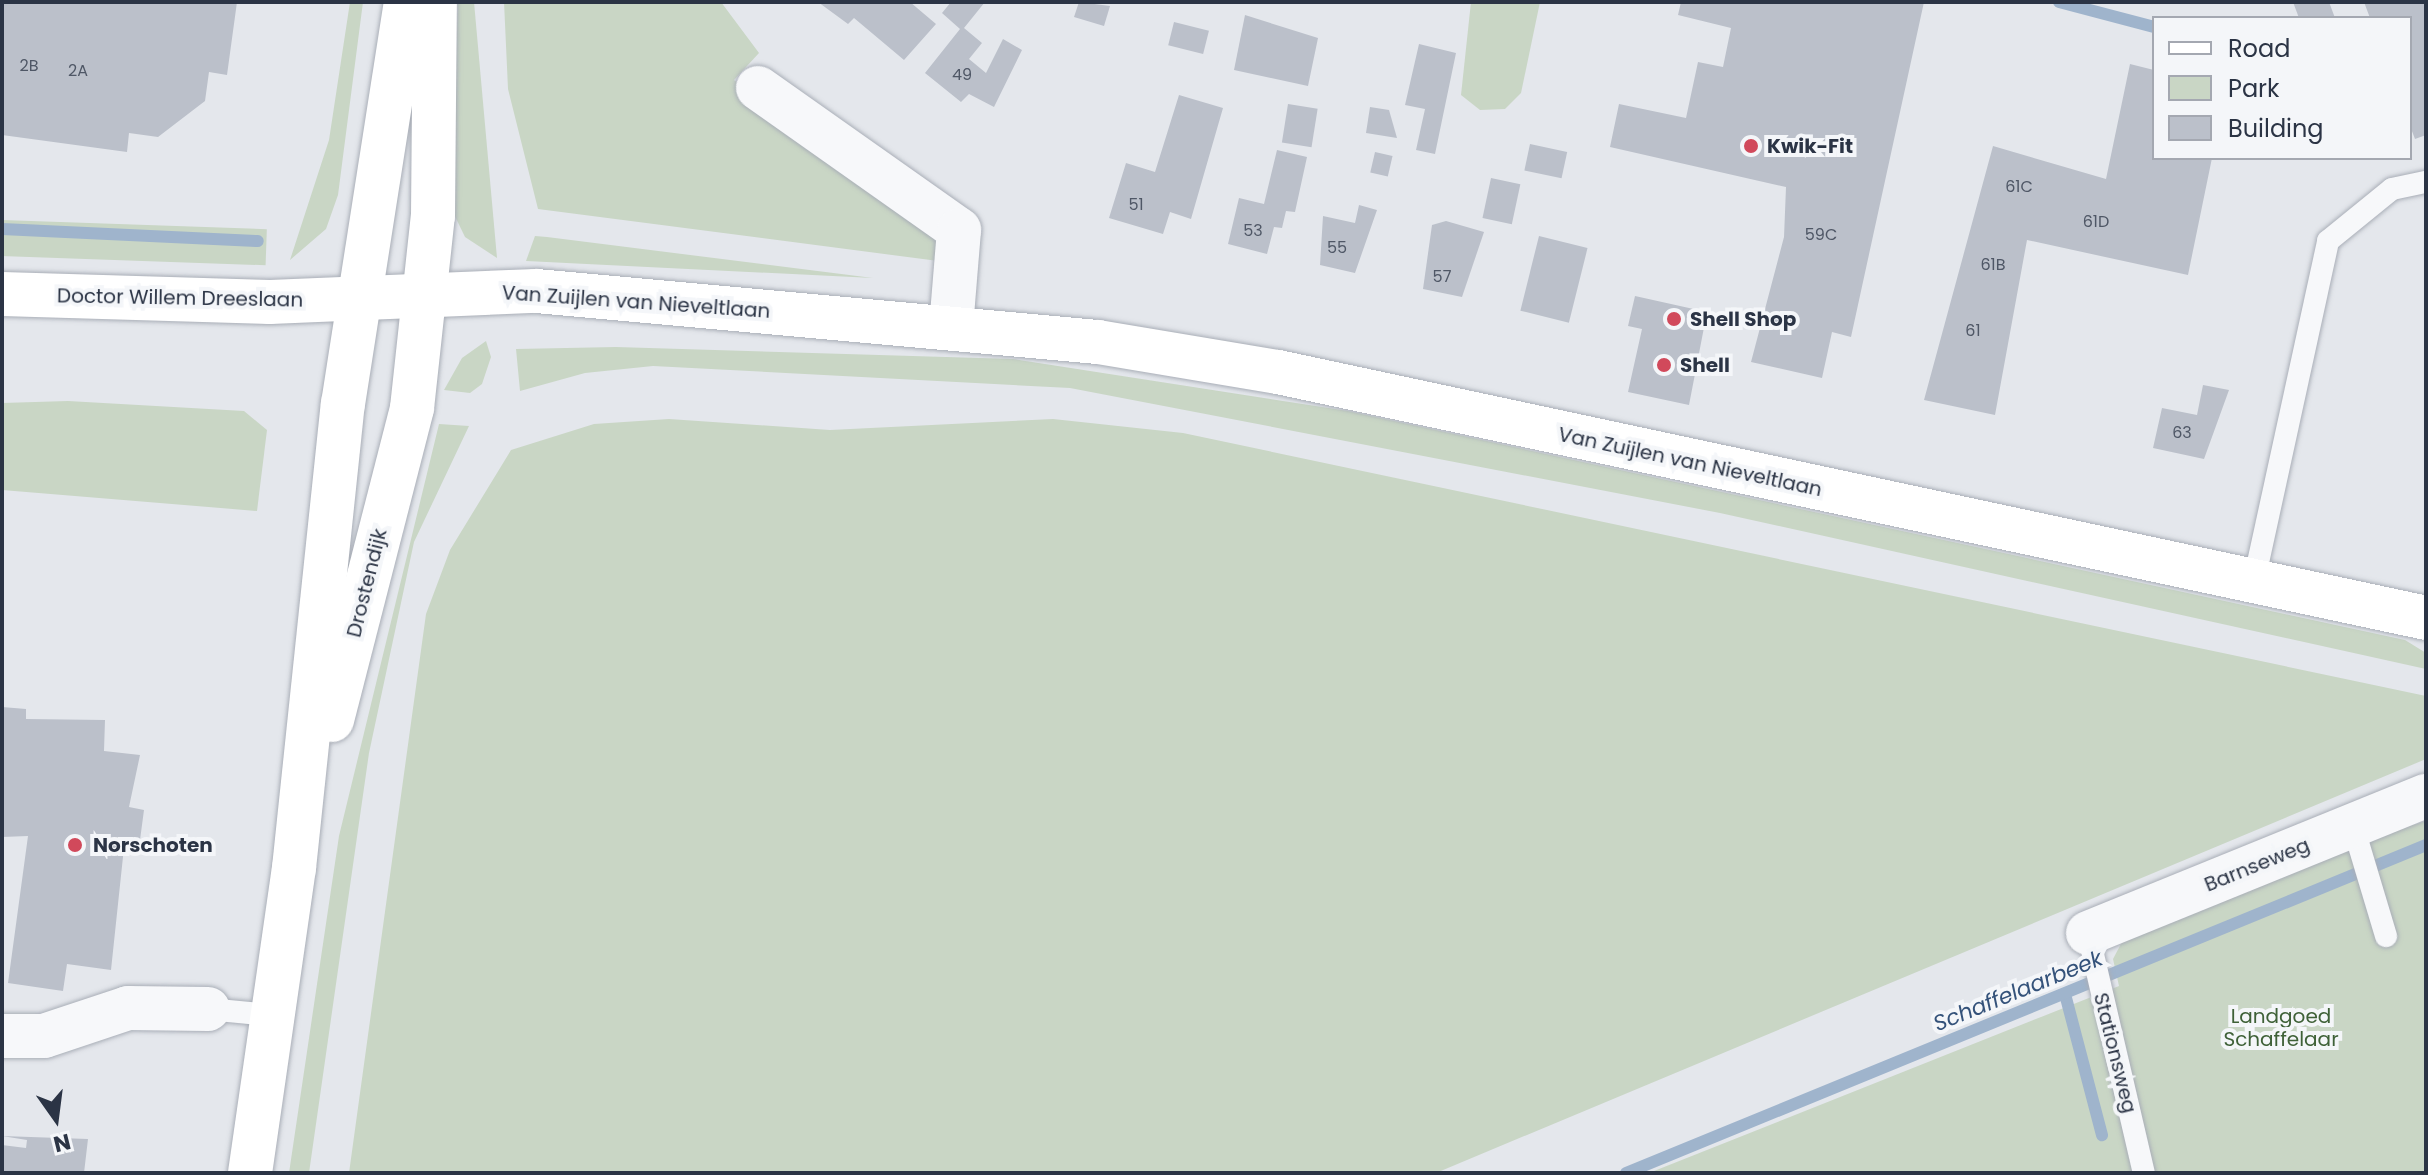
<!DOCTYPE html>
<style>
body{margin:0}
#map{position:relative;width:2428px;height:1175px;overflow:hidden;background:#e4e7ec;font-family:Poppins,sans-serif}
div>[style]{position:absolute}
.green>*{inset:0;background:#c9d6c5;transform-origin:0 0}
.stream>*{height:12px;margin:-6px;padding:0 6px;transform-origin:6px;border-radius:6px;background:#9fb4cc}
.building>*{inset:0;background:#bbc0ca;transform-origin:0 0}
.roads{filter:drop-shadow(0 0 2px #a9aeb7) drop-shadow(0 0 2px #a9aeb7)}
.service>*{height:22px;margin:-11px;padding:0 11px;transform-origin:11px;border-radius:11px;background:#f7f8fa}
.minor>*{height:44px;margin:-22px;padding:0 22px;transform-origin:22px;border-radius:22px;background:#f7f8fa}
.secondary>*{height:44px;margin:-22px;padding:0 22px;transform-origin:22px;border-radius:22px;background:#fff}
.dots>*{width:22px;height:22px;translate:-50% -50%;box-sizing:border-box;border:4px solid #f4f6f9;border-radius:50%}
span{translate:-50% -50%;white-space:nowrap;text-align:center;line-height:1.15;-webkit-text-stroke:8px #f4f6f9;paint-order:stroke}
.number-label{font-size:16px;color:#4f5766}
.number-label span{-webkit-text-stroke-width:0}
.poi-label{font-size:20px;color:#2b3445;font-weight:700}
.left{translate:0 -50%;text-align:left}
.street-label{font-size:20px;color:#2b3445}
.park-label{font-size:20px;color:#3f6138}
.water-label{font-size:22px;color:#34527a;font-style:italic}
.frame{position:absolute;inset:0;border:4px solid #2b3445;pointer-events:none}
.legend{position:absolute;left:2152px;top:16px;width:260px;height:144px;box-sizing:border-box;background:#f4f6f9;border:2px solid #a4a8b1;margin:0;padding:10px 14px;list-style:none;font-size:24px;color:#2b3445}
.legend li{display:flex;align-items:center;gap:16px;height:40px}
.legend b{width:40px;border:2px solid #a4a8b1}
.north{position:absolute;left:16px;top:1079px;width:80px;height:80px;-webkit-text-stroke:6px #f4f6f9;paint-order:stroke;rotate:166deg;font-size:22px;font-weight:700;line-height:32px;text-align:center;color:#2b3445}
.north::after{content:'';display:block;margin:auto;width:28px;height:36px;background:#2b3445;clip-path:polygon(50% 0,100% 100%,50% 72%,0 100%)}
</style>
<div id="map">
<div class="green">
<i style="clip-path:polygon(350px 2px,363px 2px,338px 195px,326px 229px,290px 260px,329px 140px)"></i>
<i style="clip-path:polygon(458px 2px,474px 2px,497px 258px,465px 237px,451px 208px)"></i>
<i style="clip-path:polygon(504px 2px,721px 2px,759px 53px,734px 80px,935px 230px,946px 262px,538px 209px,508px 89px)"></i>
<i style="clip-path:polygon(1471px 2px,1540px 2px,1521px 93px,1505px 109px,1480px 110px,1461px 95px)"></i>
<i style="left:2px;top:220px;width:265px;height:36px;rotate:2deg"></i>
<i style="clip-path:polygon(535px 236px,547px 237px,873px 278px,526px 261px)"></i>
<i style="clip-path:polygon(486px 341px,491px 357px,482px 384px,470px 393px,444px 390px,462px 358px)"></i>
<i style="clip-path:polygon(616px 347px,1013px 359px,1348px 411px,2405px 640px,2426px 653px,2426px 669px,1720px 513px,1070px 388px,653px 366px,585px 373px,520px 391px,516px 349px)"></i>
<i style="clip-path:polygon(68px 401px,244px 411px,267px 430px,257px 511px,2px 490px,2px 403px)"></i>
<i style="clip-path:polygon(669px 419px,830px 430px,1053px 419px,1183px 433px,2426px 696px,2426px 759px,1436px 1173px,349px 1173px,426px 614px,450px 550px,511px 450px,594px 424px)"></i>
<i style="clip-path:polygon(439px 424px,469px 426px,414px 542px,369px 753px,309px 1173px,289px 1173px,339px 836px)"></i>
<i style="clip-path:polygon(2426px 821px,2426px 1173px,1649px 1173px,2119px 986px,2113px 959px,2123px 940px,2332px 850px)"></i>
</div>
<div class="stream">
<i style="left:2059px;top:2px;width:98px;rotate:14.7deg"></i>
<i style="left:2px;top:229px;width:256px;rotate:2.7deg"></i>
<i style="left:2065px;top:994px;width:146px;rotate:75.3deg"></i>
<i style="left:1626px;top:1173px;width:865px;rotate:-22.29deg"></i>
</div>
<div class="building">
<i style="clip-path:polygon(2px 2px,237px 2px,227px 75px,209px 72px,205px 101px,158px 137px,129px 133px,127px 152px,2px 135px)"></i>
<i style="clip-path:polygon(818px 2px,910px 2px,936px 24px,904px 60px,854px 18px,848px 24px)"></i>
<i style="clip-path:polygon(951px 2px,985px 2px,964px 28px,982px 43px,969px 59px,986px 73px,1003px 39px,1022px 50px,994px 107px,969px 94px,961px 102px,925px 73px,960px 29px,942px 13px)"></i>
<i style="clip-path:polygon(1079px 2px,1110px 6px,1104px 26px,1074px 17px)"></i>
<i style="clip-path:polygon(1681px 2px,1924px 2px,1851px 337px,1832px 332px,1822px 378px,1751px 362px,1784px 237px,1786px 187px,1610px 147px,1619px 104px,1686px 118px,1698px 62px,1723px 67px,1731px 28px,1678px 15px)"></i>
<i style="clip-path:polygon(2293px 2px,2329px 2px,2335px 18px,2299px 18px)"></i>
<i style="clip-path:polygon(2364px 2px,2426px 2px,2426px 135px,2415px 139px,2410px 126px,2410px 18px,2370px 18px)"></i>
<i style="clip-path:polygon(1245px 15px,1318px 38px,1308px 86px,1234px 70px)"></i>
<i style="left:1174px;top:22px;width:36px;height:24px;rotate:14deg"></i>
<i style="clip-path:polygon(1419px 44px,1456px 53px,1435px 154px,1416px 150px,1425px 109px,1405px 105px)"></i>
<i style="clip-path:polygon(2130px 64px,2154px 70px,2154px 158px,2212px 158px,2188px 275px,2027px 240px,1995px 415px,1924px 400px,1993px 146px,2106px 179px)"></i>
<i style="clip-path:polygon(1179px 95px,1223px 108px,1191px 219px,1170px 212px,1163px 234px,1109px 218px,1126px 163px,1155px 172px)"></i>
<i style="left:1288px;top:104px;width:30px;height:39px;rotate:9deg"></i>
<i style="clip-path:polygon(1370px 107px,1389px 110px,1397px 138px,1366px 133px)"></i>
<i style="left:1530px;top:144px;width:38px;height:27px;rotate:12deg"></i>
<i style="clip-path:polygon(1277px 150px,1307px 157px,1295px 212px,1286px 211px,1282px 228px,1274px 227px,1267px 254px,1228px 244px,1239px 198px,1264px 204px)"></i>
<i style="left:1375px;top:152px;width:18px;height:21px;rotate:13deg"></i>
<i style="left:1491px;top:178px;width:30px;height:41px;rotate:12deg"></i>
<i style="clip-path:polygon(1359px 205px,1377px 210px,1355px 273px,1320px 265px,1323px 216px,1355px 223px)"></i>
<i style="clip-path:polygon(1446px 221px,1484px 232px,1462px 297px,1423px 289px,1432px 225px)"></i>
<i style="left:1539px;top:236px;width:50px;height:77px;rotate:14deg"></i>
<i style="clip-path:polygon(1635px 296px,1707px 312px,1689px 405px,1628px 392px,1642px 329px,1628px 326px)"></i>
<i style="clip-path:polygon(2203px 385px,2229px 390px,2204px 459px,2153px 448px,2162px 408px,2197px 415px)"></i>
<i style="clip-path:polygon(2px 707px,26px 709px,26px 719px,105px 720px,104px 751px,140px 755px,129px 807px,144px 810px,140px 840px,125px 838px,111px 970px,67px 964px,63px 991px,8px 983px,28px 836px,2px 837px)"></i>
<i style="clip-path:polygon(2px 1136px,88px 1139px,84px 1173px,2px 1173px,2px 1145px,26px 1148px,27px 1140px)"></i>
</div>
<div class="roads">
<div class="service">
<i style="left:2254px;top:581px;width:348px;rotate:-77.7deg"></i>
<i style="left:2328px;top:241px;width:82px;rotate:-39.1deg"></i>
<i style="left:2392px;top:189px;width:35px;rotate:-12deg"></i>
<i style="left:2353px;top:826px;width:115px;rotate:73.3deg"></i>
<i style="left:2088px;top:933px;width:246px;rotate:76.9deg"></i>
<i style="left:208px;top:1009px;width:62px;rotate:5.5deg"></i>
</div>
<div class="minor">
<i style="left:758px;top:88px;width:246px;rotate:35.2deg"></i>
<i style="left:959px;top:230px;width:97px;rotate:94.7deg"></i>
<i style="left:2088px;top:933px;width:365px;rotate:-22.1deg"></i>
<i style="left:2px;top:1036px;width:42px"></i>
<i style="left:44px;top:1036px;width:89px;rotate:-18.4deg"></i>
<i style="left:128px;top:1008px;width:80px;rotate:0.7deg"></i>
</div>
<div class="secondary">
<i style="left:2px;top:294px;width:268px;rotate:1.7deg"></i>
<i style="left:270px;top:302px;width:266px;rotate:-2.4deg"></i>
<i style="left:536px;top:291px;width:564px;rotate:5.19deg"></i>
<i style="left:1098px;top:342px;width:182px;rotate:9.5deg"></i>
<i style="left:1278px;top:372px;width:1174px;rotate:12.09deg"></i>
<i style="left:332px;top:720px;width:322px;rotate:-75.6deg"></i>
<i style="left:412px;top:408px;width:193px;rotate:-83.8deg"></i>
<i style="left:433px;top:216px;width:214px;rotate:-89.5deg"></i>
<i style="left:250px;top:1173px;width:308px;rotate:-81.8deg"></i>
<i style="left:294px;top:868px;width:467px;rotate:-84deg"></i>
<i style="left:343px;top:404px;width:407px;rotate:-81.1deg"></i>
</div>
</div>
<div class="dots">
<i style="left:1751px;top:146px;background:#d1495b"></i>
<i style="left:1674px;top:319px;background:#d1495b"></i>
<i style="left:1664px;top:365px;background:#d1495b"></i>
<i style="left:75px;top:845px;background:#d1495b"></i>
</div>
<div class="number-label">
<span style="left:29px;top:66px">2B</span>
<span style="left:78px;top:71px">2A</span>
<span style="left:962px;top:75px">49</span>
<span style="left:2019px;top:187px">61C</span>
<span style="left:1136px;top:205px">51</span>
<span style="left:2096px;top:222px">61D</span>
<span style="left:1253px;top:231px">53</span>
<span style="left:1821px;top:235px">59C</span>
<span style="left:1337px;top:248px">55</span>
<span style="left:1993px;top:265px">61B</span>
<span style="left:1442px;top:277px">57</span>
<span style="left:1973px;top:331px">61</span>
<span style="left:2182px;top:433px">63</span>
</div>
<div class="poi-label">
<span class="left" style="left:1767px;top:146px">Kwik-Fit</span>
<span class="left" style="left:1690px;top:319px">Shell Shop</span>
<span class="left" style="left:1680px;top:365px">Shell</span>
<span class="left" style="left:93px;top:845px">Norschoten</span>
</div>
<div class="street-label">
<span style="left:180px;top:298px;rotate:1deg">Doctor Willem Dreeslaan</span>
<span style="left:636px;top:302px;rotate:4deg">Van Zuijlen van Nieveltlaan</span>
<span style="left:1690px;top:462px;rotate:12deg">Van Zuijlen van Nieveltlaan</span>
<span style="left:367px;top:583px;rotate:-76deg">Drostendijk</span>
<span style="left:2257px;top:865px;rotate:-22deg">Barnseweg</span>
<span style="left:2115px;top:1053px;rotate:76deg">Stationsweg</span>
</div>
<div class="park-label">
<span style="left:2281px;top:1028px">Landgoed<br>Schaffelaar</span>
</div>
<div class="water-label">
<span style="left:2018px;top:991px;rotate:-22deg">Schaffelaarbeek</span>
</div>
<div class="frame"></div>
<ul class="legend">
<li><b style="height:10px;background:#fff"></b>Road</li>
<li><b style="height:22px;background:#c9d6c5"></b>Park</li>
<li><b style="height:22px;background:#bbc0ca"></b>Building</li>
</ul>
<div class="north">N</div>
</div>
